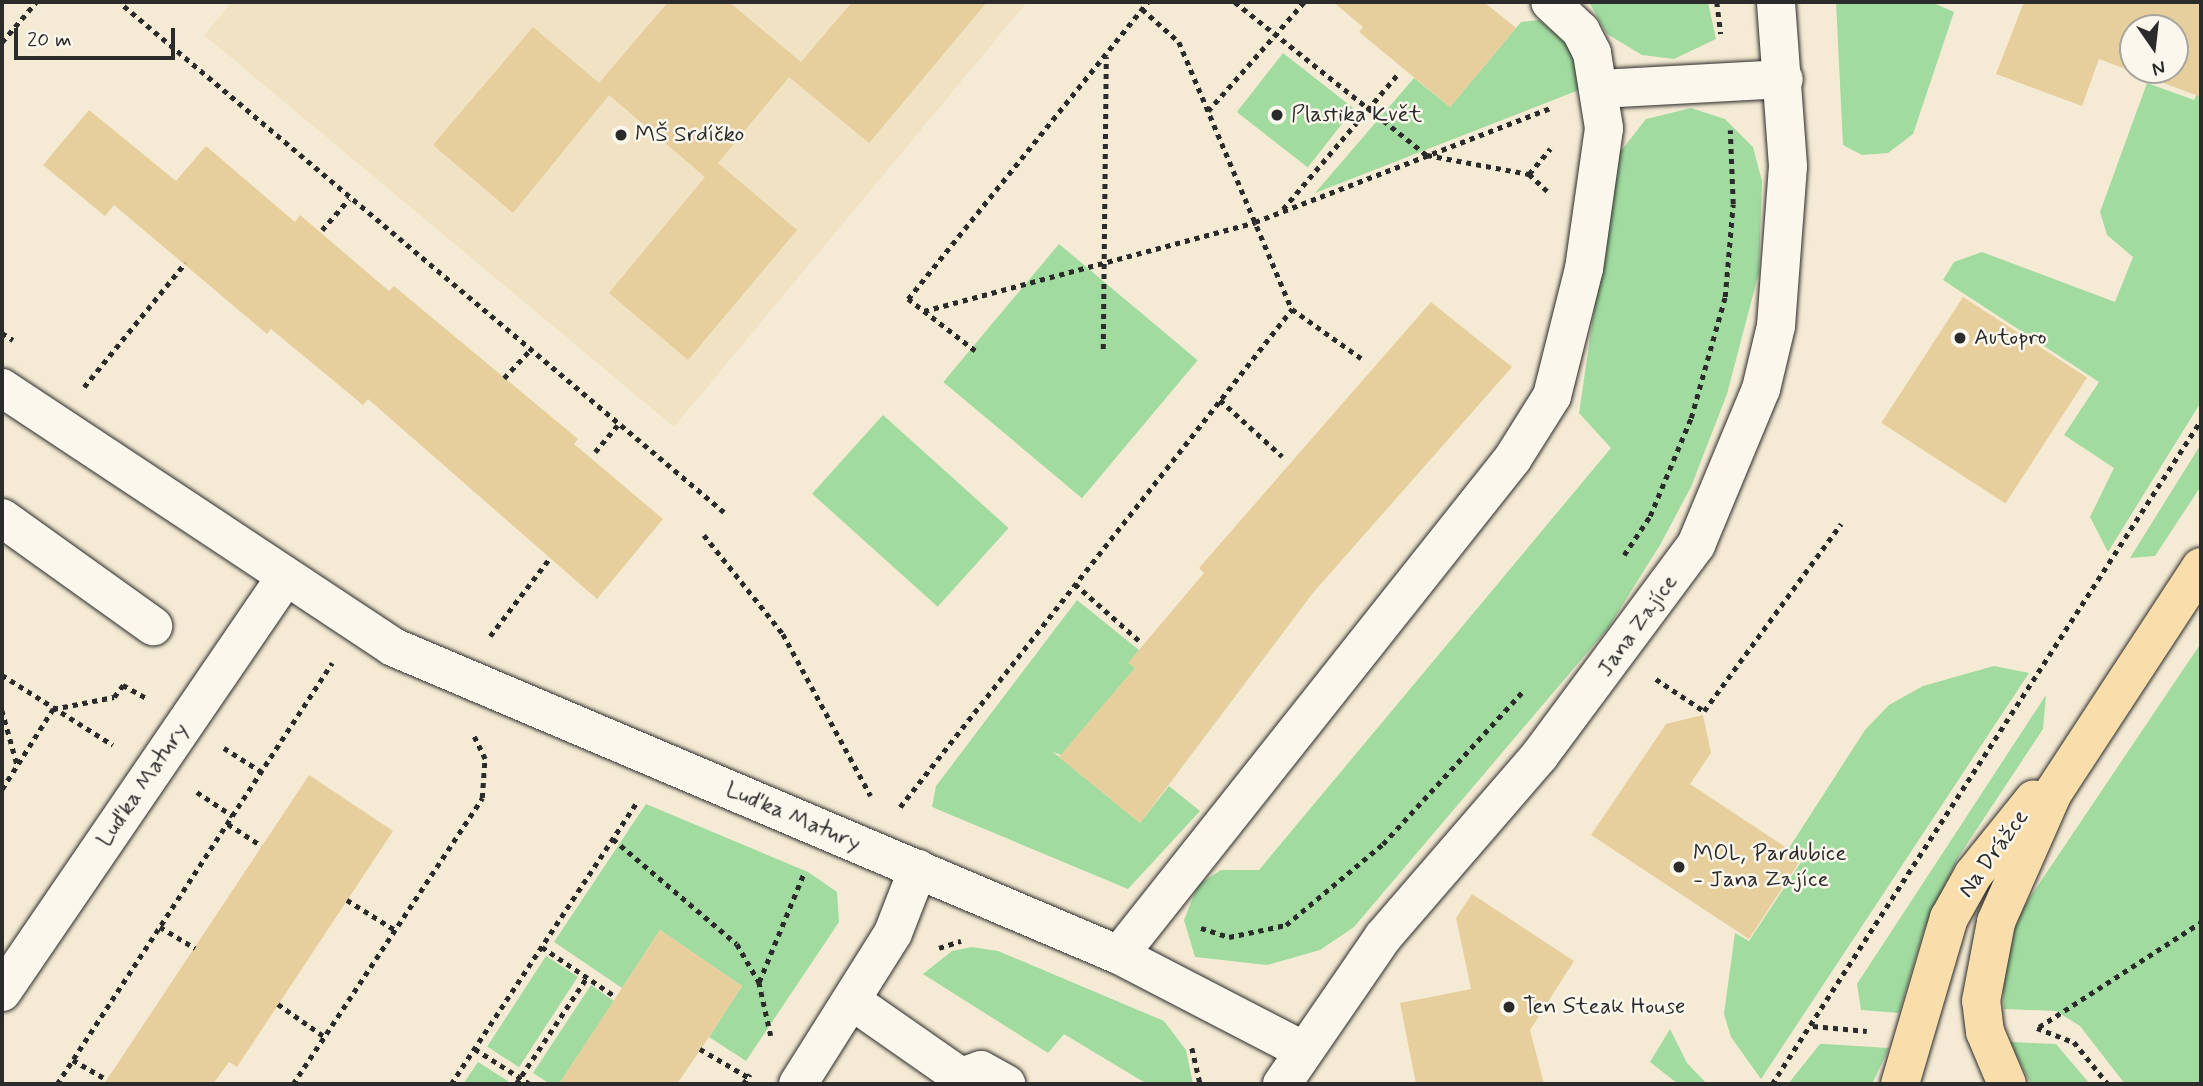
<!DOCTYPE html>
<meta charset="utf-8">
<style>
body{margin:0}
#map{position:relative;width:2203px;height:1086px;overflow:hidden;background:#f5ebd4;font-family:Mynerve,sans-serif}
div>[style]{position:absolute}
.built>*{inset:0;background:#f1e2c4}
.green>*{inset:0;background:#a1dba0;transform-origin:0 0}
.building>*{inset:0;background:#e7ce9d;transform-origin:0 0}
.path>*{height:4.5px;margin-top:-2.25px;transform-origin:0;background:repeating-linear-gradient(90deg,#2b2b2b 0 5px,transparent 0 10px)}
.roads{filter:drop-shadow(0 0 2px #2b2b2b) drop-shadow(0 0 2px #2b2b2b)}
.minor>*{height:38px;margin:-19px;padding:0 19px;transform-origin:19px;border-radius:19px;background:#fbf7ec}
.major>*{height:38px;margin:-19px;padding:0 19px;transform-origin:19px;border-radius:19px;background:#f9deab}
.dots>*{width:19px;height:19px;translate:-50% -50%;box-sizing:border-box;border:4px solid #fbf7ec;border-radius:50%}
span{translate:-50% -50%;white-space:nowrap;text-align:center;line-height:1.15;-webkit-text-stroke:5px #fbf7ec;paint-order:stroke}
.poi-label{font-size:23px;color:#2b2b2b}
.left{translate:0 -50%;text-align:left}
.street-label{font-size:23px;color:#2b2b2b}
.frame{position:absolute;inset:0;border:4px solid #2b2b2b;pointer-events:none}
.north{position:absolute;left:2119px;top:14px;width:70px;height:70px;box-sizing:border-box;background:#fbf7ec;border:2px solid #a8a59f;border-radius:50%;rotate:166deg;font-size:19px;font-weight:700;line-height:28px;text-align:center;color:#2b2b2b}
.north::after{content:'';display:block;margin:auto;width:24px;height:32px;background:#2b2b2b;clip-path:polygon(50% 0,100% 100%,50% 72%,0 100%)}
.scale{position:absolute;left:14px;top:28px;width:161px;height:32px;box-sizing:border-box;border:4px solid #2b2b2b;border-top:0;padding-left:9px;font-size:21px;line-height:24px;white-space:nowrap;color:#2b2b2b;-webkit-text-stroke:5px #fbf7ec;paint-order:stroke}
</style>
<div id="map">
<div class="built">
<i style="clip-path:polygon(232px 2px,1027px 2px,674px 427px,204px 35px)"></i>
</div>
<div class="green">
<i style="clip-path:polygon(1589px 2px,1708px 2px,1716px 39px,1674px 59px,1642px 55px,1607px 34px)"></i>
<i style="clip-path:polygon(1836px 2px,1931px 2px,1954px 12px,1913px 134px,1888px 153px,1862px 155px,1843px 145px)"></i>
<i style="clip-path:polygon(1539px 20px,1573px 49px,1584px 88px,1315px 193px,1414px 78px,1450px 107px,1521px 22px)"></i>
<i style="left:1283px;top:53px;width:90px;height:75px;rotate:38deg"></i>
<i style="clip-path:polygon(2147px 83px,2194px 100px,2201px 84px,2201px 402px,2108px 552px,2090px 517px,2114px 468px,2064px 435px,2099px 382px,1943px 280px,1954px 262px,1982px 252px,2115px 302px,2133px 257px,2107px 235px,2100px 212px)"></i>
<i style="clip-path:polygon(1691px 108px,1725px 119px,1753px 147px,1762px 181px,1759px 272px,1727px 394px,1691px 487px,1660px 545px,1608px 628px,1354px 927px,1320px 950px,1267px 965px,1195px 957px,1184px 920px,1198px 885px,1221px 870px,1259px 870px,1611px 448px,1579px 413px,1617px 156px,1646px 119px)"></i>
<i style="left:1059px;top:244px;width:181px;height:180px;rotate:40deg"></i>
<i style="left:883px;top:415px;width:169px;height:106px;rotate:42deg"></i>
<i style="clip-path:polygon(2201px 444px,2201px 486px,2155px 556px,2130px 558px)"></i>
<i style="clip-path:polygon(1077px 600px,1139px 650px,1129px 663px,1135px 668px,1061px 755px,1053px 752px,1140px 823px,1169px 786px,1200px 811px,1128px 889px,932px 807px,936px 786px)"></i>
<i style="clip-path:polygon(2201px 643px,2201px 1084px,2125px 1084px,2080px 1026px,2056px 1011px,2004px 1009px,2003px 980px,2018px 915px)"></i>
<i style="clip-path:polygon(1994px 666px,2029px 673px,1761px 1079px,1731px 1037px,1724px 1014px,1735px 933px,1749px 941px,1803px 859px,1789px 848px,1865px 730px,1889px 705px,1923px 686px)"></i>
<i style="clip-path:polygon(2046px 695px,2043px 729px,1959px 856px,1925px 927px,1899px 1013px,1861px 1010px,1857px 984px)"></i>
<i style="clip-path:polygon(646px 804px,808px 872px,837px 892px,839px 922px,746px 1061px,709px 1037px,742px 986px,660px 930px,622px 988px,554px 942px)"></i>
<i style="clip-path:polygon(972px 947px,998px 951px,1164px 1021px,1186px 1050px,1193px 1084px,1147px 1084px,1064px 1034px,1048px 1053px,923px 974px,952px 951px)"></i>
<i style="left:546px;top:956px;width:38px;height:108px;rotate:33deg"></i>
<i style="clip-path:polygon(591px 985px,614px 1001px,559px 1084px,550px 1084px,533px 1073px)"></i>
<i style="clip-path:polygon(1670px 1029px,1687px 1063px,1707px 1084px,1678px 1084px,1650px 1062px)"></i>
<i style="clip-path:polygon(2010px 1042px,2056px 1044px,2090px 1084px,2031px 1084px)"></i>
<i style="clip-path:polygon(1820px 1044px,1825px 1044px,1889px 1048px,1872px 1084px,1788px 1084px)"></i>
<i style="clip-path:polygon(478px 1062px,508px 1081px,506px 1084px,463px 1084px)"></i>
</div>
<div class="building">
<i style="clip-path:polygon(668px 2px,729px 2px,801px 62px,852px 2px,987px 2px,869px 143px,789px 77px,718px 163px,797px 230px,688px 360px,609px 293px,705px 177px,609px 95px,513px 213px,433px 145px,533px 27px,599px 83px)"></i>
<i style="clip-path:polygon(1333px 2px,1484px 2px,1516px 28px,1450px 107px,1359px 32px,1363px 27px)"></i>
<i style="clip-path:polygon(evenodd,2024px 2px,2201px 2px,2201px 97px,2099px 59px,2082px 106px,1996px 74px,2024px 2px,2133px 28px,2175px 28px,2175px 70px,2133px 70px,2133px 28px)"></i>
<i style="clip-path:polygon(89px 110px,176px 181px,206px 146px,295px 222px,300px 215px,389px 291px,394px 286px,578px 439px,574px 444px,663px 519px,597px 599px,368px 399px,363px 405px,271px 329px,267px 334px,114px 205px,105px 216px,43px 165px)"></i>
<i style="left:1963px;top:297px;width:148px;height:150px;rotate:33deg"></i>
<i style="clip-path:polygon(1431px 302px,1512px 367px,1312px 594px,1140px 823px,1059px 757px,1135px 668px,1128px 663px,1204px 573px,1199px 568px)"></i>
<i style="clip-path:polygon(1703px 715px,1711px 753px,1690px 784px,1802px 858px,1749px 939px,1591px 835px,1666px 724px)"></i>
<i style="clip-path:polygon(309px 775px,393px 831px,237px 1067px,229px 1062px,213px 1084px,104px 1084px)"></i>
<i style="clip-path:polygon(1472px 894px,1574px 961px,1530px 1030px,1544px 1084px,1416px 1084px,1400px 1003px,1471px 989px,1456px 918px)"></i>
<i style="clip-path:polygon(660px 930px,742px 986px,709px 1037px,677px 1084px,559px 1084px)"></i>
</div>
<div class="path">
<i style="left:1235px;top:2px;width:246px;rotate:38.6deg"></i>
<i style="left:1427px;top:155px;width:104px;rotate:10.6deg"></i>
<i style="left:1529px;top:174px;width:25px;rotate:43deg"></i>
<i style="left:1717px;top:2px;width:32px;rotate:83deg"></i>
<i style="left:124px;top:6px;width:785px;rotate:40.14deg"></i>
<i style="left:1142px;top:9px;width:50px;rotate:41.7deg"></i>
<i style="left:1179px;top:42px;width:290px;rotate:67.1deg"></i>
<i style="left:1292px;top:309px;width:85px;rotate:35.4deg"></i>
<i style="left:2px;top:42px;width:52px;rotate:-49.6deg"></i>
<i style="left:1208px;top:111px;width:145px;rotate:-48.6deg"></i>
<i style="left:1529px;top:174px;width:33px;rotate:-50deg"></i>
<i style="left:1283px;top:209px;width:177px;rotate:-49.6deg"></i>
<i style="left:322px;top:230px;width:41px;rotate:-48.9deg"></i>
<i style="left:924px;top:311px;width:343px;rotate:-15deg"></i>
<i style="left:1255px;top:222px;width:317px;rotate:-21.1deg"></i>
<i style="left:2px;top:333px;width:13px;rotate:32deg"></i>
<i style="left:1103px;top:349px;width:292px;rotate:-89.4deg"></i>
<i style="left:975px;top:351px;width:85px;rotate:-142.2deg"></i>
<i style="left:908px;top:299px;width:382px;rotate:-51.1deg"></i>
<i style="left:504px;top:378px;width:37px;rotate:-47deg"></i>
<i style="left:84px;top:387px;width:160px;rotate:-50.8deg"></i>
<i style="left:1220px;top:400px;width:84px;rotate:42.1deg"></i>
<i style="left:595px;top:452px;width:35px;rotate:-50deg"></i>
<i style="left:704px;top:535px;width:127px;rotate:51.4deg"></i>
<i style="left:783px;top:634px;width:184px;rotate:61.5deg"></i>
<i style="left:1624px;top:555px;width:47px;rotate:-56.3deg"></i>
<i style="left:1650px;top:516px;width:106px;rotate:-67.3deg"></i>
<i style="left:1691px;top:418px;width:126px;rotate:-74.3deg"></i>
<i style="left:1725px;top:297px;width:93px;rotate:-85.1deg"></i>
<i style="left:1733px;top:204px;width:74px;rotate:-92.3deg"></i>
<i style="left:1075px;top:584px;width:89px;rotate:41.4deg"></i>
<i style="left:490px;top:636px;width:97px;rotate:-52.5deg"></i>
<i style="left:2px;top:675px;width:131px;rotate:32.2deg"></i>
<i style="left:1656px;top:679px;width:58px;rotate:33.7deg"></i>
<i style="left:1704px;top:711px;width:232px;rotate:-53.8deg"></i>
<i style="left:2px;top:710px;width:56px;rotate:74.5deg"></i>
<i style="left:224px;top:748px;width:45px;rotate:32.3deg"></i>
<i style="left:2px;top:789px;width:95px;rotate:-57.5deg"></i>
<i style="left:53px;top:709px;width:62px;rotate:-11.1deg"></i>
<i style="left:114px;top:697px;width:15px;rotate:-53deg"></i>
<i style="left:123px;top:685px;width:26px;rotate:29deg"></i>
<i style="left:197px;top:792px;width:43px;rotate:33.7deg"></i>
<i style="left:900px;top:807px;width:634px;rotate:-51.79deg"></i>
<i style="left:228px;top:824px;width:40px;rotate:32.9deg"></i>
<i style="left:613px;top:839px;width:162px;rotate:40.3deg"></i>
<i style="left:737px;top:944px;width:44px;rotate:59.9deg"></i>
<i style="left:759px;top:982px;width:55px;rotate:77.5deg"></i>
<i style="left:347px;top:900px;width:57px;rotate:32deg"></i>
<i style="left:160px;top:927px;width:41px;rotate:31deg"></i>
<i style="left:1201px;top:928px;width:29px;rotate:18deg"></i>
<i style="left:1229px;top:937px;width:58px;rotate:-11.9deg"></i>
<i style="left:1286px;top:925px;width:126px;rotate:-39.9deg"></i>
<i style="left:1383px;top:844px;width:207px;rotate:-47.5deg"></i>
<i style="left:542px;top:947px;width:89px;rotate:34deg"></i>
<i style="left:939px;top:948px;width:23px;rotate:-18deg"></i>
<i style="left:759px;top:982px;width:118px;rotate:-67.6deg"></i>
<i style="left:278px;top:1004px;width:57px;rotate:35.1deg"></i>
<i style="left:1813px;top:1026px;width:54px;rotate:5.3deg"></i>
<i style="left:2039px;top:1027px;width:193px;rotate:-32.9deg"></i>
<i style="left:2037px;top:1028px;width:40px;rotate:21deg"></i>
<i style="left:2074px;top:1042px;width:54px;rotate:51deg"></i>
<i style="left:1192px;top:1048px;width:37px;rotate:77deg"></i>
<i style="left:475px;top:1049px;width:65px;rotate:32.5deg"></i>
<i style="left:700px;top:1049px;width:56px;rotate:30.3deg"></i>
<i style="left:73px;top:1060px;width:39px;rotate:30deg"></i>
<i style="left:57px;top:1084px;width:503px;rotate:-56.85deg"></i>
<i style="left:293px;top:1084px;width:343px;rotate:-56.5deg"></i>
<i style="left:482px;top:798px;width:39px;rotate:-86deg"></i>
<i style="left:485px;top:759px;width:25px;rotate:-116deg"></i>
<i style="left:451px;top:1084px;width:338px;rotate:-56.6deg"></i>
<i style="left:516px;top:1084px;width:128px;rotate:-56.4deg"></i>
<i style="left:743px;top:1084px;width:12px;rotate:-55deg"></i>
<i style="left:1772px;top:1084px;width:791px;rotate:-57.13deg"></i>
</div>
<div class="roads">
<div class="minor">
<i style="left:1600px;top:89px;width:184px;rotate:-3.1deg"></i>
<i style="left:2px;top:388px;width:469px;rotate:33.5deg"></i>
<i style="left:393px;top:647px;width:789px;rotate:22.99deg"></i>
<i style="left:1119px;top:955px;width:208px;rotate:27.4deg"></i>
<i style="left:2px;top:518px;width:186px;rotate:35.6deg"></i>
<i style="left:1119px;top:955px;width:634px;rotate:-51.59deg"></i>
<i style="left:1513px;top:458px;width:73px;rotate:-57.8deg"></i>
<i style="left:1552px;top:396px;width:131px;rotate:-75.9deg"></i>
<i style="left:1584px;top:269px;width:142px;rotate:-81.9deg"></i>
<i style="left:1604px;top:128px;width:76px;rotate:-99.1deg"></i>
<i style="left:1592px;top:53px;width:25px;rotate:-117deg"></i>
<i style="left:1581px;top:31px;width:42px;rotate:-136.9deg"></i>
<i style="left:2px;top:992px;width:500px;rotate:-55.67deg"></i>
<i style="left:852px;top:1001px;width:133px;rotate:34.9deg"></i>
<i style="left:961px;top:1077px;width:9px;rotate:126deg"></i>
<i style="left:961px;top:1077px;width:21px;rotate:-19deg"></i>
<i style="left:981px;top:1070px;width:29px;rotate:29deg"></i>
<i style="left:798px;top:1084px;width:178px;rotate:-57.8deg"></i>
<i style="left:893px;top:933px;width:69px;rotate:-68.7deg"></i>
<i style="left:1282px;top:1084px;width:178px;rotate:-55.5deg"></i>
<i style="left:1383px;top:937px;width:240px;rotate:-49.2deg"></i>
<i style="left:1540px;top:755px;width:262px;rotate:-53.4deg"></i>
<i style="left:1696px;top:545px;width:169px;rotate:-67.4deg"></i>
<i style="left:1761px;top:389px;width:65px;rotate:-76.6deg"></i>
<i style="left:1776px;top:326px;width:160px;rotate:-85.7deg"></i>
<i style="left:1788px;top:166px;width:164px;rotate:-94.2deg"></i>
</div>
<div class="major">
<i style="left:1900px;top:1084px;width:173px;rotate:-73.6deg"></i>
<i style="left:1949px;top:918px;width:49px;rotate:-60.8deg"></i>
<i style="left:1973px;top:875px;width:97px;rotate:-51.2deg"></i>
<i style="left:2007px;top:1084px;width:56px;rotate:-112.9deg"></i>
<i style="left:1985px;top:1032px;width:31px;rotate:-97deg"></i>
<i style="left:1981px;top:1001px;width:80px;rotate:-79.2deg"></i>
<i style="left:1996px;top:922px;width:141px;rotate:-66.2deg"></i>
<i style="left:2053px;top:793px;width:270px;rotate:-56.8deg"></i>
</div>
</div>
<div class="dots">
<i style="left:1277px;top:115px;background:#2b2b2b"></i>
<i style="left:621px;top:135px;background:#2b2b2b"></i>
<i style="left:1960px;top:338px;background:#2b2b2b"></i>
<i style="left:1679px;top:867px;background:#2b2b2b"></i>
<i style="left:1509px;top:1007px;background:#2b2b2b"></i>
</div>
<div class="poi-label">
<span class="left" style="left:1291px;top:115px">Plastika Květ</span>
<span class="left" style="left:635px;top:135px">MŠ Srdíčko</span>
<span class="left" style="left:1974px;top:338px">Autopro</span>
<span class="left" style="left:1693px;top:867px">MOL, Pardubice<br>- Jana Zajíce</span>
<span class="left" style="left:1523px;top:1007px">Ten Steak House</span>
</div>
<div class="street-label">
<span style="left:1638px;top:626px;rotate:-54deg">Jana Zajíce</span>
<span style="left:143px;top:785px;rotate:-56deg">Luďka Matury</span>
<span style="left:793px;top:817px;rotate:23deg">Luďka Matury</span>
<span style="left:1994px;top:854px;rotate:-54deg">Na Drážce</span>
</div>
<div class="frame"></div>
<div class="north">N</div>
<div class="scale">20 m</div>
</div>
